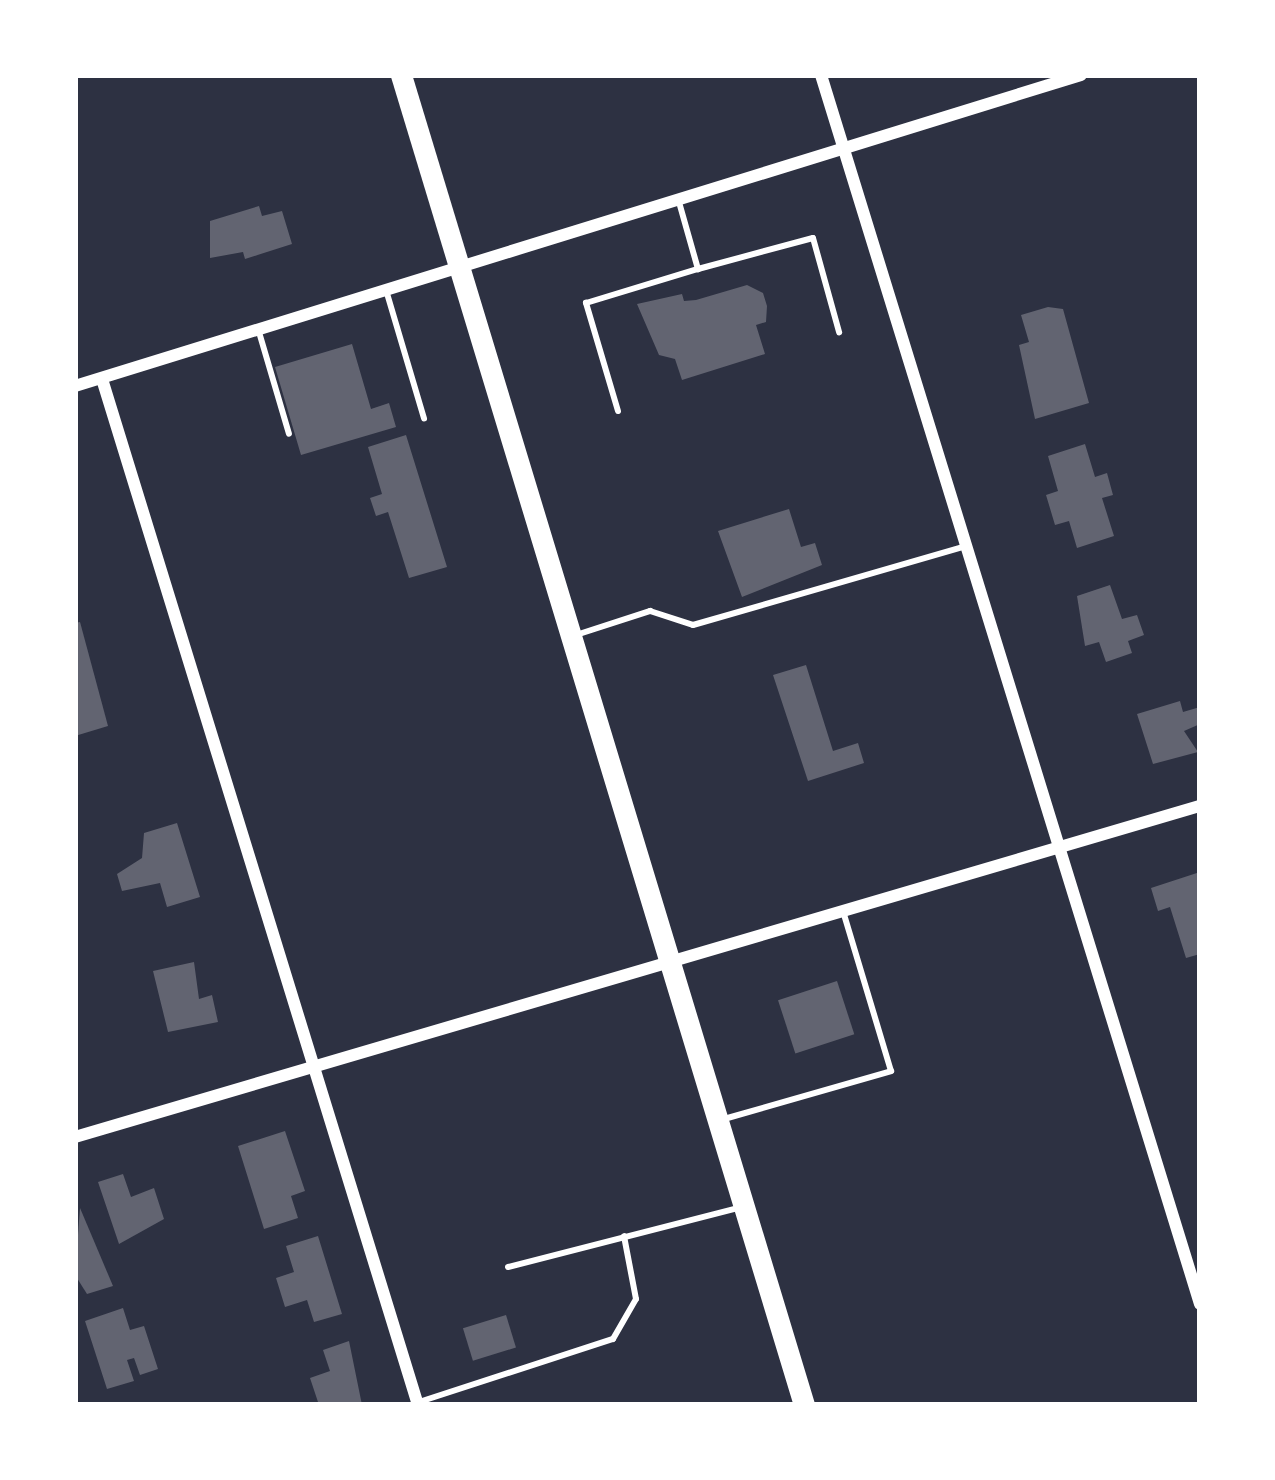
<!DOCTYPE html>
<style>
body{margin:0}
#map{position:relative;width:1275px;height:1480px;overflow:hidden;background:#2d3142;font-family:"Asap Condensed",sans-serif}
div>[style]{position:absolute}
.building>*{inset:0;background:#626471;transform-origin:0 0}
.service>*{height:6px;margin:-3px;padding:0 3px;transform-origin:3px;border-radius:3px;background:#fff}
.minor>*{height:12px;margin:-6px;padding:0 6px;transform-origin:6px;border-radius:6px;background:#fff}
.primary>*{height:21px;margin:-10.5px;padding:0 10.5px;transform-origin:10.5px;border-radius:10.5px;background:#fff}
span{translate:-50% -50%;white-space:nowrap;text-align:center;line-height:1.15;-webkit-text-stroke:9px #fff;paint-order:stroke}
.frame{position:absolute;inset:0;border:78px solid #fff;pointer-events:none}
</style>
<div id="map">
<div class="building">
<i style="clip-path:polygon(259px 206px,262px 216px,282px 211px,292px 244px,245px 259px,243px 252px,210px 258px,210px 221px)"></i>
<i style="clip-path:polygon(747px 285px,763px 293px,767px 306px,766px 322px,756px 325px,765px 354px,682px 380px,675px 359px,659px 355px,637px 304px,682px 294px,684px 301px,696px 300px)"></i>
<i style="clip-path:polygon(1048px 307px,1063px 309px,1089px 403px,1035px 419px,1019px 345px,1029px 342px,1021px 315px)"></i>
<i style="clip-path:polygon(352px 344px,371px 409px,389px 403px,396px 427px,301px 455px,275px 367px)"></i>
<i style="clip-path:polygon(406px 435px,447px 567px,409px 578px,388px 512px,376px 516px,370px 498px,382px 494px,368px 447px)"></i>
<i style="clip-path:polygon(1085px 444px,1095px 477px,1107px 473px,1113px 495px,1102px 498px,1114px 536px,1077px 548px,1069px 521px,1055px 525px,1046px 495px,1058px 491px,1048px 456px)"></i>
<i style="clip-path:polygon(789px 509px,801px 547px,815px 543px,822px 565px,742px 597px,718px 531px)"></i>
<i style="clip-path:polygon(1110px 585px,1122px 619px,1137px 615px,1144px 635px,1128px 641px,1132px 653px,1106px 662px,1099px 642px,1085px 646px,1077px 596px)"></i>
<i style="clip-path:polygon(80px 622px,108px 726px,75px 736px,75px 623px)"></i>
<i style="clip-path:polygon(806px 665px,833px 751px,858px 743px,864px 763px,808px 781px,773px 675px)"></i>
<i style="clip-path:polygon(1180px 701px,1183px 712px,1200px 707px,1200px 724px,1184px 731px,1198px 752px,1153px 764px,1137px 714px)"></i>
<i style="clip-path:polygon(177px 823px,200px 897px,167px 907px,160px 883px,122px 891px,117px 874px,142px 858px,144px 833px)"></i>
<i style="clip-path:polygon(1200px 872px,1200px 954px,1186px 958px,1170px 907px,1158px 911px,1151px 888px)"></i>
<i style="clip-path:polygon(194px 962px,199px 999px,212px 995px,218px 1022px,168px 1032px,153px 971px)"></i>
<i style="left:837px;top:981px;width:56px;height:62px;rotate:72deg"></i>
<i style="clip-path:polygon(285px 1131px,305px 1191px,291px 1196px,298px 1218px,264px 1229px,238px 1146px)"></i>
<i style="clip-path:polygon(123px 1174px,131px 1197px,154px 1188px,164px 1219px,119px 1244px,98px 1182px)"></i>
<i style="clip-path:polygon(80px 1208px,113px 1286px,87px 1294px,75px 1275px)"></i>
<i style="clip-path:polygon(318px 1236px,342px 1314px,314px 1322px,307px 1300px,285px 1307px,276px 1278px,294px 1272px,286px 1246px)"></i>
<i style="clip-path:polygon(123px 1308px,130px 1330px,144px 1326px,158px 1369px,140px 1375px,134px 1358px,127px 1360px,134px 1381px,107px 1389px,85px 1321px)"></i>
<i style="left:506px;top:1315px;width:34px;height:45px;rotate:73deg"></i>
<i style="clip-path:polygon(349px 1341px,362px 1405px,319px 1405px,310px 1378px,330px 1371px,323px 1350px)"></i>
</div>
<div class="service">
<i style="left:679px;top:202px;width:70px;rotate:74.2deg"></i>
<i style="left:698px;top:269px;width:119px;rotate:-15.1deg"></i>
<i style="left:813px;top:238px;width:98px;rotate:74.5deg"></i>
<i style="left:386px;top:290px;width:134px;rotate:73.5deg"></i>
<i style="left:259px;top:332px;width:106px;rotate:73.6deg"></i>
<i style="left:618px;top:411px;width:113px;rotate:-106.5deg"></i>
<i style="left:586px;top:303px;width:117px;rotate:-16.9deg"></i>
<i style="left:579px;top:634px;width:75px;rotate:-17.9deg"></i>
<i style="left:650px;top:611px;width:45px;rotate:18deg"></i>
<i style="left:693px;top:625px;width:284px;rotate:-16.1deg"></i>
<i style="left:724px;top:1119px;width:174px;rotate:-16deg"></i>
<i style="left:891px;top:1071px;width:167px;rotate:-106.7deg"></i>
<i style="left:508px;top:1267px;width:236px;rotate:-14.4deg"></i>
<i style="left:419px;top:1402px;width:204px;rotate:-18deg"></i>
<i style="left:613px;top:1339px;width:46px;rotate:-60.1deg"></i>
<i style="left:636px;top:1299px;width:64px;rotate:-100.8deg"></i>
</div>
<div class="minor">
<i style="left:821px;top:75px;width:1286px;rotate:72.86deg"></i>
<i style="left:102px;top:379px;width:1074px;rotate:72.88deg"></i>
<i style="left:75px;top:386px;width:1053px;rotate:-17.18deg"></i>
<i style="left:75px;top:1137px;width:1173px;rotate:-16.4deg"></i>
</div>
<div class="primary">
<i style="left:401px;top:75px;width:1390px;rotate:73.14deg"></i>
</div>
<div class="frame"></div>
</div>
